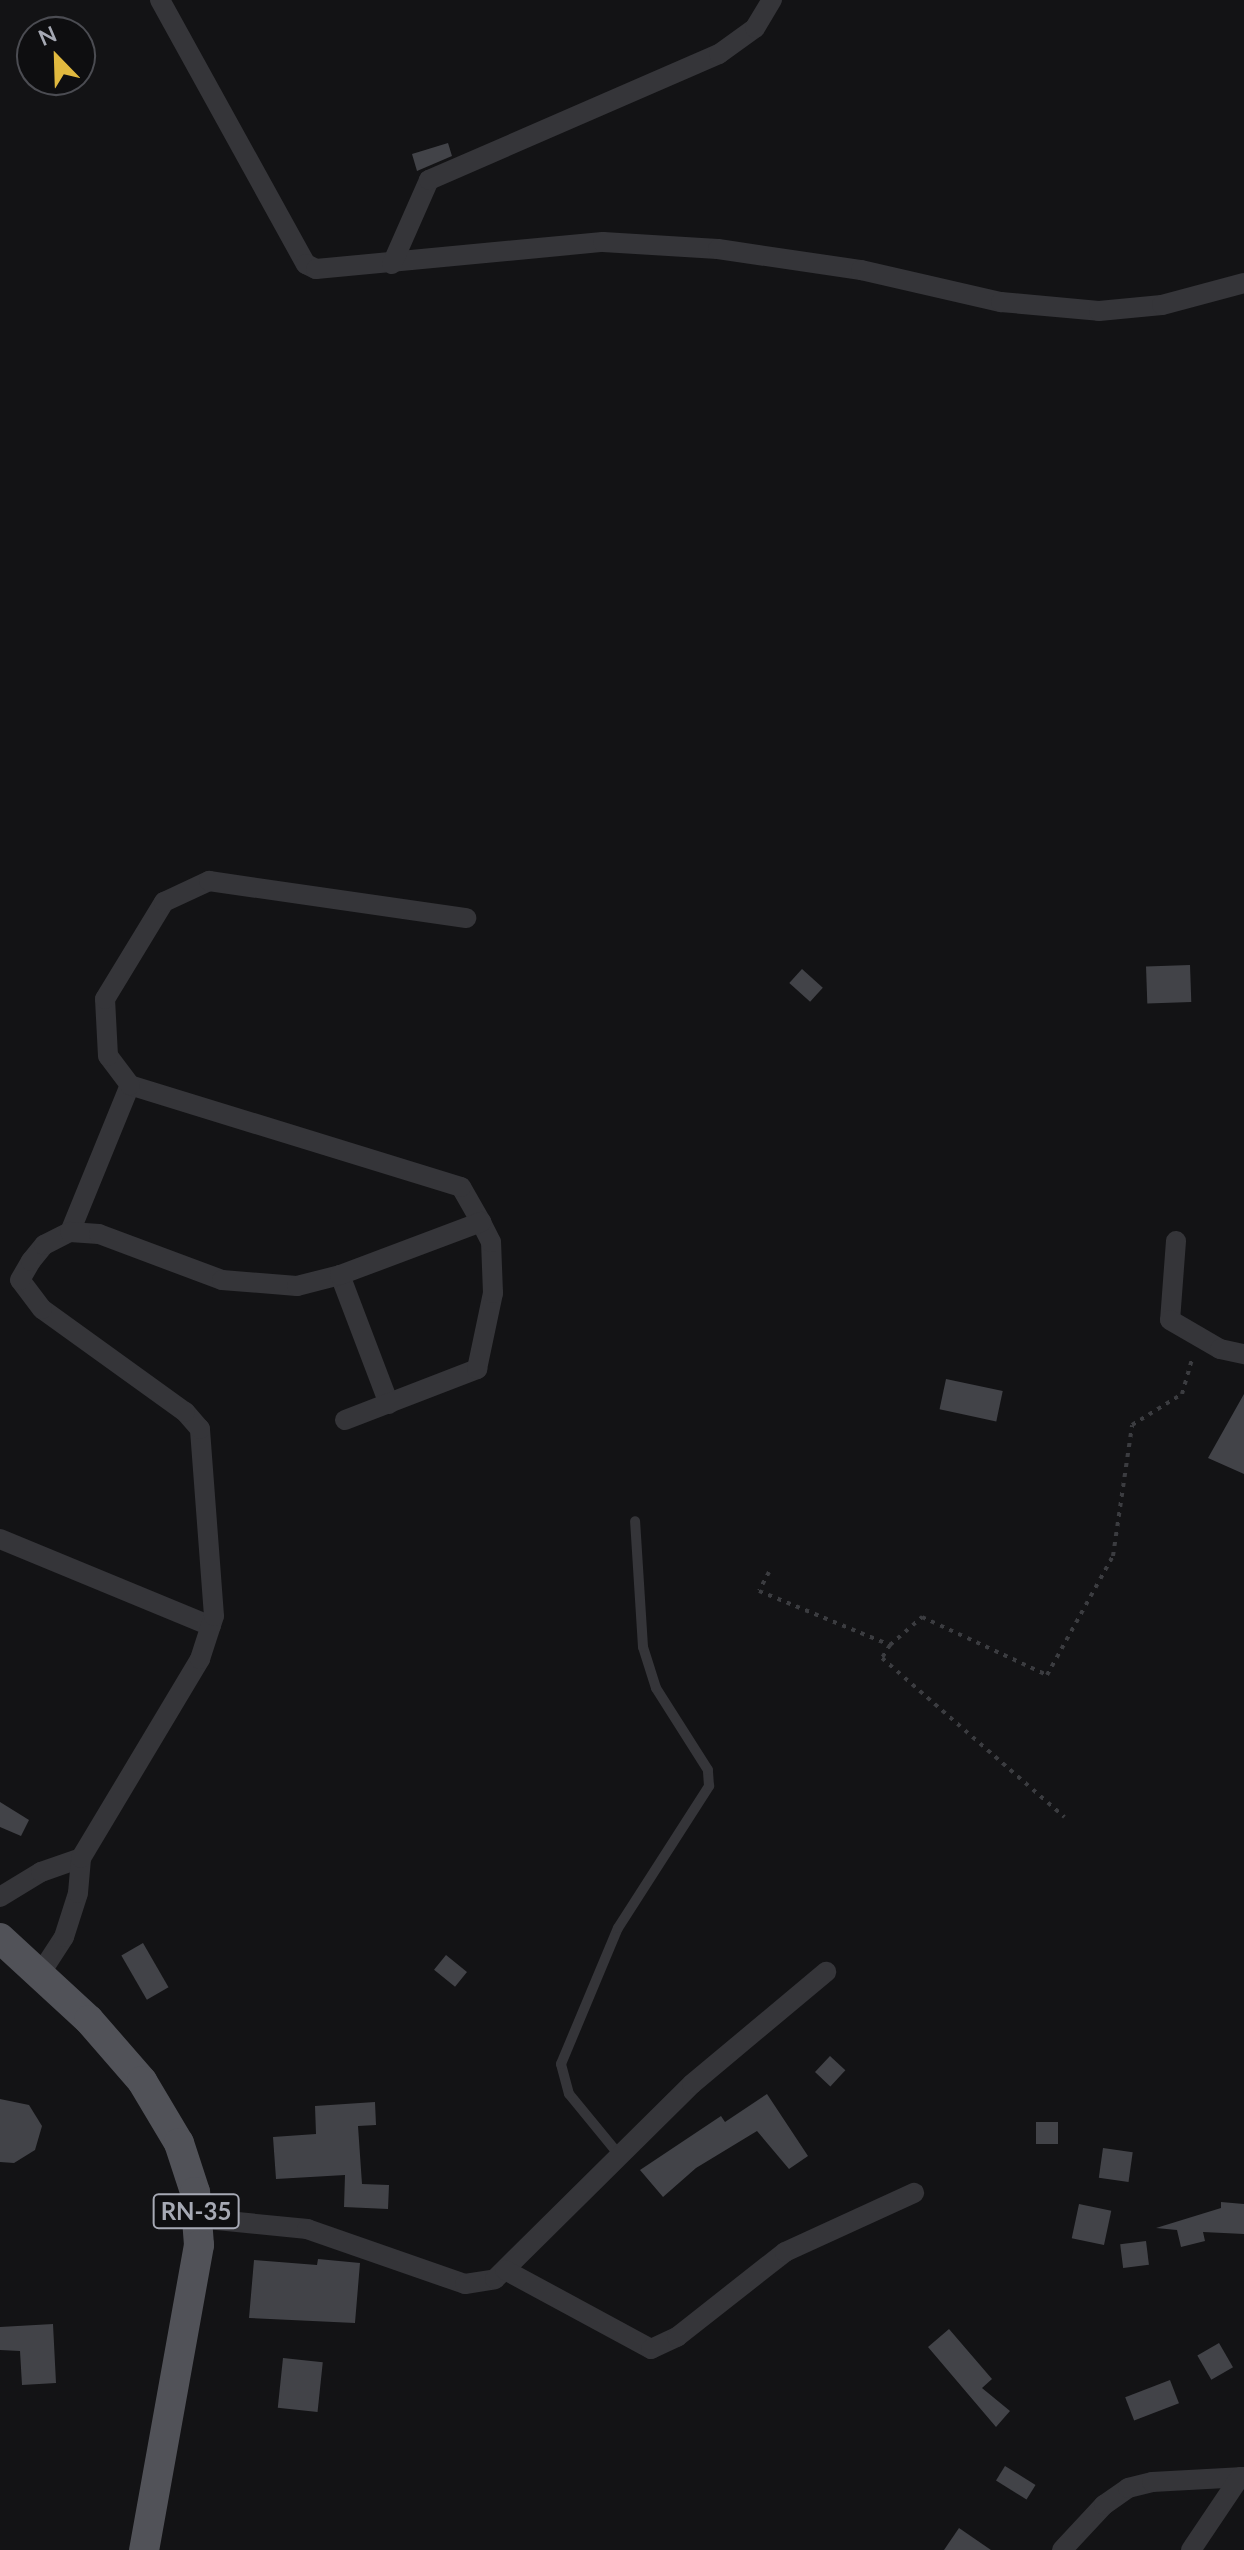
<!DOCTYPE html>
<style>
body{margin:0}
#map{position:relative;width:1244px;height:2550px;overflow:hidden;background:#131315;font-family:Lato,sans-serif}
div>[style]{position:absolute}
.building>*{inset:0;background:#424348;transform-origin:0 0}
.path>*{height:4px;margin-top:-2px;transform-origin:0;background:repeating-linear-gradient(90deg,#3b3c40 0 4px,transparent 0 10px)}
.service>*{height:10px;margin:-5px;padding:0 5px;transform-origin:5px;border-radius:5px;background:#353539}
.minor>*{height:20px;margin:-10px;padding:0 10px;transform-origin:10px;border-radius:10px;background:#353539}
.primary>*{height:30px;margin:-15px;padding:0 15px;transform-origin:15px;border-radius:15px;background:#515258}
span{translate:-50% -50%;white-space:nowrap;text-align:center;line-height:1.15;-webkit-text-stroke:6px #0e0e10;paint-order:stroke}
.shield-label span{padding:2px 6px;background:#0e0e10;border:2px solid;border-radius:6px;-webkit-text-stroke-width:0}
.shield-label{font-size:24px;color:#a6a9b4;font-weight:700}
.north{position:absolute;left:16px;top:16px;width:80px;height:80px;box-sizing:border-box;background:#0e0e10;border:2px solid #4b4c52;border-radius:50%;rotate:337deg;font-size:22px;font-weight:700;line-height:32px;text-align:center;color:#a6a9b4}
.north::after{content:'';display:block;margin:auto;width:28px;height:36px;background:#e1b93f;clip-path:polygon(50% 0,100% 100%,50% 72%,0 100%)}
</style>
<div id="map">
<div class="building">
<i style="clip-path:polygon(448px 143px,452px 156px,417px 171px,412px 154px)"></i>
<i style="left:1190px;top:965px;width:37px;height:44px;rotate:88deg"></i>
<i style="left:802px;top:969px;width:28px;height:19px;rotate:42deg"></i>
<i style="left:946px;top:1379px;width:58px;height:31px;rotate:12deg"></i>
<i style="clip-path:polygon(1244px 1394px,1244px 1474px,1208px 1458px)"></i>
<i style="clip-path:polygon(0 1802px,29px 1820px,21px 1836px,0 1827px)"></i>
<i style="left:143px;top:1943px;width:51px;height:25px;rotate:60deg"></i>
<i style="left:446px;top:1955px;width:27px;height:19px;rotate:39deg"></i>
<i style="left:830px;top:2056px;width:21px;height:22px;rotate:43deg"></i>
<i style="clip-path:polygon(767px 2094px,808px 2156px,789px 2169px,757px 2131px,696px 2168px,663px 2197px,640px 2170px,721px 2116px,725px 2122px)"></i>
<i style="clip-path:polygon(0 2099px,29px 2105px,42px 2126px,35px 2150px,14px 2163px,0 2162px)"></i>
<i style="clip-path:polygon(375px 2102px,376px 2125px,358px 2126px,362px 2184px,389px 2185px,388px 2209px,344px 2207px,345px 2175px,276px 2179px,273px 2137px,316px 2134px,315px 2106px)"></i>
<i style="left:1058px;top:2122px;width:22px;height:22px;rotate:90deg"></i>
<i style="left:1103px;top:2148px;width:30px;height:30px;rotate:8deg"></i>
<i style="clip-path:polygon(1221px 2202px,1244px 2204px,1244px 2234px,1203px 2232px,1205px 2241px,1181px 2247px,1177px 2230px,1156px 2228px,1221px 2208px)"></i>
<i style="left:1079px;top:2204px;width:33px;height:35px;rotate:12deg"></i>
<i style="left:1146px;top:2241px;width:24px;height:26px;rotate:83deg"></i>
<i style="clip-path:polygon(318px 2259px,360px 2263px,355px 2323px,249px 2318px,254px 2260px,317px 2265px)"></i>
<i style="clip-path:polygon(53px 2324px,56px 2383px,22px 2385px,20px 2351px,0 2350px,0 2327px)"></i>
<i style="clip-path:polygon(949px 2329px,992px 2379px,982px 2388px,1010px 2411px,996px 2427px,928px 2347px)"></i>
<i style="left:1219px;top:2343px;width:28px;height:25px;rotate:60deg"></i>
<i style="left:283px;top:2358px;width:40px;height:50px;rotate:6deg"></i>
<i style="left:1170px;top:2380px;width:25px;height:48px;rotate:69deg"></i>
<i style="left:1005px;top:2466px;width:36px;height:17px;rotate:32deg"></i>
<i style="clip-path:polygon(959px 2528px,991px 2550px,944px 2550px)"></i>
</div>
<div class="path">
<i style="left:769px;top:1572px;width:21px;rotate:118deg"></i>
<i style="left:759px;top:1591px;width:142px;rotate:22.4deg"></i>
<i style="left:890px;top:1645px;width:43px;rotate:-41.2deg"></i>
<i style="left:922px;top:1617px;width:138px;rotate:24.9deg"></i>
<i style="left:1047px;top:1675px;width:136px;rotate:-61deg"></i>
<i style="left:1113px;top:1556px;width:132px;rotate:-81.7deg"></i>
<i style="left:1132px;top:1425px;width:59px;rotate:-31.8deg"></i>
<i style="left:1182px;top:1394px;width:37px;rotate:-74deg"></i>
<i style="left:890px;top:1645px;width:15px;rotate:122deg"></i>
<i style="left:882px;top:1658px;width:242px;rotate:41.1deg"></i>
</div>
<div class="service">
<i style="left:620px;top:2156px;width:80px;rotate:-129.4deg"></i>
<i style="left:569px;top:2094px;width:31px;rotate:-105deg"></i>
<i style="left:561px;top:2064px;width:147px;rotate:-67.3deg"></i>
<i style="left:618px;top:1928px;width:169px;rotate:-57.3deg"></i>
<i style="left:709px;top:1786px;width:16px;rotate:-94deg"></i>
<i style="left:708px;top:1770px;width:97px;rotate:-122.4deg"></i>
<i style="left:656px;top:1688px;width:43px;rotate:-107.6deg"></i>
<i style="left:643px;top:1647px;width:126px;rotate:-93.6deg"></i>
</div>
<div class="minor">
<i style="left:160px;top:0;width:302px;rotate:61.1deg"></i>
<i style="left:306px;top:264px;width:11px;rotate:27deg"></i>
<i style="left:316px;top:269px;width:288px;rotate:-5.4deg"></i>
<i style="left:603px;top:242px;width:115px;rotate:3.5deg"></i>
<i style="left:718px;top:249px;width:145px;rotate:8.4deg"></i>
<i style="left:861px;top:270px;width:144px;rotate:12.9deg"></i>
<i style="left:1001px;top:302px;width:98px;rotate:5.2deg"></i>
<i style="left:1099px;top:311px;width:63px;rotate:-5.4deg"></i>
<i style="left:1162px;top:305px;width:85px;rotate:-15deg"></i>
<i style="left:392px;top:264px;width:92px;rotate:-66.2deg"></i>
<i style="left:429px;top:180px;width:316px;rotate:-23.5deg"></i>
<i style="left:719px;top:54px;width:44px;rotate:-35.8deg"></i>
<i style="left:755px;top:28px;width:33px;rotate:-59deg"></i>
<i style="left:70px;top:1232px;width:159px;rotate:-67.8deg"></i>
<i style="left:1176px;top:1241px;width:79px;rotate:94.3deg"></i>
<i style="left:1170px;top:1320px;width:58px;rotate:30.1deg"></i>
<i style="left:1220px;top:1349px;width:25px;rotate:12deg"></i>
<i style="left:340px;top:1275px;width:138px;rotate:69.2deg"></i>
<i style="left:345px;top:1420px;width:142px;rotate:-21.1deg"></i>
<i style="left:477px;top:1369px;width:78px;rotate:-78.1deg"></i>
<i style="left:493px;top:1293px;width:51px;rotate:-92.2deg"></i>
<i style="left:491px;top:1242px;width:22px;rotate:-117deg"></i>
<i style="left:481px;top:1222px;width:40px;rotate:-119.7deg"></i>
<i style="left:461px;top:1187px;width:346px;rotate:-162.9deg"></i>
<i style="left:130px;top:1085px;width:36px;rotate:-127deg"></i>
<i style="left:108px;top:1056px;width:57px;rotate:-93deg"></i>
<i style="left:105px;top:999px;width:114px;rotate:-58.7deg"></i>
<i style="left:164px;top:902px;width:50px;rotate:-25deg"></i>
<i style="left:209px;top:881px;width:260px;rotate:8.2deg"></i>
<i style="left:0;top:1539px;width:228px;rotate:22.4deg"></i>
<i style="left:0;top:1897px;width:48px;rotate:-31.4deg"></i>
<i style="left:41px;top:1872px;width:42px;rotate:-19.3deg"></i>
<i style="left:40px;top:1974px;width:44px;rotate:-57deg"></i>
<i style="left:64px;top:1937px;width:46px;rotate:-72.3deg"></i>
<i style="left:78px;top:1893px;width:35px;rotate:-85deg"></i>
<i style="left:81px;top:1858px;width:232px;rotate:-59.1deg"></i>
<i style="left:200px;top:1659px;width:45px;rotate:-72deg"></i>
<i style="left:214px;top:1616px;width:188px;rotate:-94.3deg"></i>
<i style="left:200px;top:1429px;width:23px;rotate:-131deg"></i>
<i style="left:185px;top:1412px;width:176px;rotate:-144.2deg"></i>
<i style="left:42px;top:1309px;width:36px;rotate:-127deg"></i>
<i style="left:20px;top:1280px;width:22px;rotate:-60deg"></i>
<i style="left:31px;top:1261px;width:21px;rotate:-51deg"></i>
<i style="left:44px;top:1245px;width:29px;rotate:-27deg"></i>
<i style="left:70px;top:1232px;width:29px;rotate:4deg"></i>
<i style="left:99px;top:1234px;width:131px;rotate:20.5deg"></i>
<i style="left:222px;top:1280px;width:75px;rotate:4.6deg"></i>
<i style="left:297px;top:1286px;width:44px;rotate:-14.3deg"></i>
<i style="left:340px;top:1275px;width:151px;rotate:-20.6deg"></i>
<i style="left:197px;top:2218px;width:111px;rotate:5.7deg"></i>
<i style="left:307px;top:2229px;width:167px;rotate:19.2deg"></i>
<i style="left:465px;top:2284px;width:30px;rotate:-9deg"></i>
<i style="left:495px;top:2279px;width:277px;rotate:-44.7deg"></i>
<i style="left:692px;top:2084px;width:175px;rotate:-39.9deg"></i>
<i style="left:505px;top:2270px;width:166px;rotate:28.4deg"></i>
<i style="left:651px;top:2349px;width:29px;rotate:-25deg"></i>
<i style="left:677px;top:2337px;width:137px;rotate:-38.2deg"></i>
<i style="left:785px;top:2252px;width:142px;rotate:-24.6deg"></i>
<i style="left:1062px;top:2550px;width:62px;rotate:-47deg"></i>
<i style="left:1104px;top:2505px;width:29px;rotate:-35deg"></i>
<i style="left:1128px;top:2488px;width:25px;rotate:-14deg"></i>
<i style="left:1152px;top:2482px;width:92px;rotate:-3.1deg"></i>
<i style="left:1191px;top:2550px;width:88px;rotate:-56.1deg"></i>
</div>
<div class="primary">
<i style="left:0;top:1938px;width:121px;rotate:42.7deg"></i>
<i style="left:89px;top:2020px;width:81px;rotate:49deg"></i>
<i style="left:142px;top:2081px;width:72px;rotate:59.2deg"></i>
<i style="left:179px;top:2143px;width:52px;rotate:71.9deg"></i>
<i style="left:195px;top:2192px;width:53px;rotate:85.7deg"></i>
<i style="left:199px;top:2245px;width:310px;rotate:100.2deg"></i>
</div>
<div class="shield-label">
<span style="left:196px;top:2211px">RN-35</span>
</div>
<div class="north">N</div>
</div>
